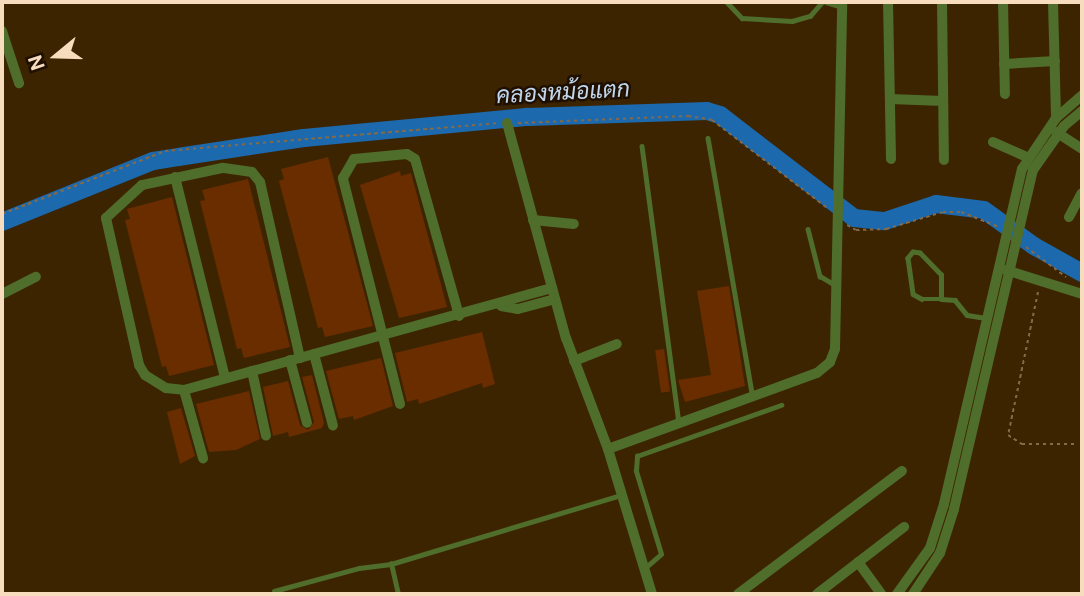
<!DOCTYPE html>
<meta charset="utf-8">
<style>
body{margin:0}
#map{position:relative;width:1084px;height:596px;overflow:hidden;background:#3d2401;font-family:"Public Sans",Sarabun,sans-serif}
div>[style]{position:absolute}
.river>*{height:18px;margin:-9px;padding:0 9px;transform-origin:9px;border-radius:9px;background:#1c69ad}
.building>*{inset:0;background:#6a2d00;transform-origin:0 0}
.path>*{height:2px;margin-top:-1px;transform-origin:0;background:repeating-linear-gradient(90deg,#846a48 0 3.5px,transparent 0 7px)}
.lane>*{height:4.5px;margin:-2.25px;padding:0 2.25px;transform-origin:2.25px;border-radius:2.25px;background:#4f6d2b}
.street>*{height:10px;margin:-5px;padding:0 5px;transform-origin:5px;border-radius:5px;background:#4f6d2b}
span{translate:-50% -50%;white-space:nowrap;text-align:center;line-height:1.15;-webkit-text-stroke:5px #1e0f00;paint-order:stroke}
.water-label{font-size:23px;color:#c1d6ec;font-style:italic}
.frame{position:absolute;inset:0;border:4px solid #f7dcbd;pointer-events:none}
.north{position:absolute;left:21px;top:21px;width:70px;height:70px;-webkit-text-stroke:5px #1e0f00;paint-order:stroke;rotate:251deg;font-size:19px;font-weight:700;line-height:28px;text-align:center;color:#f7dcbd}
.north::after{content:'';display:block;margin:auto;width:24px;height:32px;background:#f7dcbd;clip-path:polygon(50% 0,100% 100%,50% 72%,0 100%)}
</style>
<div id="map">
<div class="river">
<i style="left:2px;top:222px;width:163px;rotate:-22deg"></i>
<i style="left:153px;top:161px;width:25px;rotate:-9deg"></i>
<i style="left:178px;top:157px;width:127px;rotate:-8.6deg"></i>
<i style="left:304px;top:138px;width:225px;rotate:-5.4deg"></i>
<i style="left:528px;top:117px;width:179px;rotate:-1.9deg"></i>
<i style="left:707px;top:111px;width:14px;rotate:17deg"></i>
<i style="left:720px;top:115px;width:169px;rotate:37.5deg"></i>
<i style="left:854px;top:218px;width:31px;rotate:6deg"></i>
<i style="left:885px;top:221px;width:54px;rotate:-18.4deg"></i>
<i style="left:936px;top:204px;width:48px;rotate:7.1deg"></i>
<i style="left:984px;top:210px;width:62px;rotate:35.8deg"></i>
<i style="left:1034px;top:246px;width:55px;rotate:29.4deg"></i>
</div>
<div class="building">
<i style="clip-path:polygon(328px 157px,373px 326px,325px 337px,322px 327px,318px 328px,279px 181px,284px 179px,281px 169px)"></i>
<i style="clip-path:polygon(400px 171px,401px 176px,411px 173px,447px 307px,399px 318px,360px 185px)"></i>
<i style="clip-path:polygon(248px 179px,290px 347px,244px 358px,241px 348px,237px 349px,200px 201px,205px 200px,202px 190px)"></i>
<i style="clip-path:polygon(172px 197px,214px 365px,169px 376px,166px 366px,162px 367px,125px 220px,130px 219px,127px 209px)"></i>
<i style="clip-path:polygon(729px 286px,745px 386px,685px 402px,678px 380px,711px 375px,697px 291px)"></i>
<i style="clip-path:polygon(482px 332px,495px 384px,483px 388px,482px 383px,419px 404px,418px 399px,407px 402px,395px 353px)"></i>
<i style="left:664px;top:349px;width:43px;height:9px;rotate:82deg"></i>
<i style="clip-path:polygon(381px 358px,393px 406px,354px 420px,353px 416px,339px 419px,326px 371px)"></i>
<i style="clip-path:polygon(312px 375px,324px 423px,322px 428px,289px 437px,288px 432px,273px 436px,263px 387px,288px 381px,300px 425px,308px 430px,314px 422px,302px 377px)"></i>
<i style="clip-path:polygon(249px 391px,260px 439px,236px 450px,209px 452px,196px 404px)"></i>
<i style="clip-path:polygon(181px 408px,195px 456px,180px 464px,167px 412px)"></i>
</div>
<div class="path">
<i style="left:518px;top:123px;width:170px;rotate:-2.4deg"></i>
<i style="left:688px;top:116px;width:24px;rotate:9deg"></i>
<i style="left:712px;top:120px;width:145px;rotate:37.4deg"></i>
<i style="left:2px;top:214px;width:175px;rotate:-21.1deg"></i>
<i style="left:165px;top:151px;width:335px;rotate:-4.8deg"></i>
<i style="left:847px;top:225px;width:10px;rotate:29deg"></i>
<i style="left:856px;top:230px;width:30px;rotate:-2deg"></i>
<i style="left:886px;top:229px;width:59px;rotate:-16.6deg"></i>
<i style="left:943px;top:212px;width:18px"></i>
<i style="left:961px;top:212px;width:41px;rotate:21.5deg"></i>
<i style="left:1026px;top:247px;width:50px;rotate:36.9deg"></i>
<i style="left:1038px;top:292px;width:146px;rotate:101.8deg"></i>
<i style="left:1008px;top:435px;width:17px;rotate:33deg"></i>
<i style="left:1022px;top:444px;width:56px"></i>
</div>
<div class="lane">
<i style="left:727px;top:2px;width:22px;rotate:47deg"></i>
<i style="left:742px;top:18px;width:50px;rotate:3.4deg"></i>
<i style="left:792px;top:21px;width:19px;rotate:-16deg"></i>
<i style="left:810px;top:16px;width:18px;rotate:-49deg"></i>
<i style="left:826px;top:2px;width:17px;rotate:17deg"></i>
<i style="left:708px;top:138px;width:260px;rotate:80.2deg"></i>
<i style="left:642px;top:146px;width:278px;rotate:82.4deg"></i>
<i style="left:808px;top:229px;width:49px;rotate:75.7deg"></i>
<i style="left:820px;top:276px;width:17px;rotate:31deg"></i>
<i style="left:941px;top:299px;width:24px;rotate:-90deg"></i>
<i style="left:941px;top:275px;width:30px;rotate:-134deg"></i>
<i style="left:920px;top:253px;width:7px;rotate:-172deg"></i>
<i style="left:913px;top:252px;width:8px;rotate:130deg"></i>
<i style="left:908px;top:258px;width:36px;rotate:82deg"></i>
<i style="left:913px;top:294px;width:10px;rotate:29deg"></i>
<i style="left:922px;top:299px;width:19px"></i>
<i style="left:941px;top:299px;width:14px;rotate:4deg"></i>
<i style="left:955px;top:300px;width:19px;rotate:51deg"></i>
<i style="left:967px;top:315px;width:19px;rotate:9deg"></i>
<i style="left:645px;top:568px;width:21px;rotate:-41deg"></i>
<i style="left:661px;top:554px;width:87px;rotate:-106.8deg"></i>
<i style="left:636px;top:471px;width:15px;rotate:-86deg"></i>
<i style="left:637px;top:456px;width:153px;rotate:-19.5deg"></i>
<i style="left:274px;top:591px;width:88px;rotate:-15.1deg"></i>
<i style="left:359px;top:568px;width:32px;rotate:-7deg"></i>
<i style="left:398px;top:594px;width:31px;rotate:-103deg"></i>
<i style="left:391px;top:564px;width:240px;rotate:-16.7deg"></i>
</div>
<div class="street">
<i style="left:888px;top:2px;width:157px;rotate:88.9deg"></i>
<i style="left:942px;top:2px;width:158px;rotate:89.3deg"></i>
<i style="left:1003px;top:2px;width:92px;rotate:88.8deg"></i>
<i style="left:1053px;top:2px;width:116px;rotate:88.5deg"></i>
<i style="left:2px;top:31px;width:55px;rotate:71.9deg"></i>
<i style="left:1004px;top:64px;width:51px;rotate:-3.4deg"></i>
<i style="left:890px;top:99px;width:53px;rotate:2.2deg"></i>
<i style="left:507px;top:123px;width:223px;rotate:74.7deg"></i>
<i style="left:566px;top:338px;width:119px;rotate:69.3deg"></i>
<i style="left:1056px;top:132px;width:31px;rotate:33deg"></i>
<i style="left:993px;top:142px;width:37px;rotate:24deg"></i>
<i style="left:175px;top:177px;width:207px;rotate:76deg"></i>
<i style="left:1069px;top:217px;width:27px;rotate:-62deg"></i>
<i style="left:533px;top:220px;width:41px;rotate:5.6deg"></i>
<i style="left:1006px;top:270px;width:80px;rotate:17.5deg"></i>
<i style="left:2px;top:294px;width:38px;rotate:-27deg"></i>
<i style="left:501px;top:306px;width:17px;rotate:10deg"></i>
<i style="left:518px;top:309px;width:38px;rotate:-15deg"></i>
<i style="left:314px;top:354px;width:74px;rotate:75.2deg"></i>
<i style="left:300px;top:358px;width:180px;rotate:-102.8deg"></i>
<i style="left:260px;top:182px;width:13px;rotate:-129deg"></i>
<i style="left:252px;top:172px;width:30px;rotate:-172deg"></i>
<i style="left:222px;top:168px;width:82px;rotate:168deg"></i>
<i style="left:142px;top:185px;width:49px;rotate:137.5deg"></i>
<i style="left:106px;top:218px;width:151px;rotate:77.3deg"></i>
<i style="left:139px;top:365px;width:12px;rotate:59deg"></i>
<i style="left:145px;top:375px;width:25px;rotate:32deg"></i>
<i style="left:166px;top:388px;width:18px;rotate:6deg"></i>
<i style="left:184px;top:390px;width:382px;rotate:-15.5deg"></i>
<i style="left:290px;top:360px;width:65px;rotate:74.9deg"></i>
<i style="left:574px;top:361px;width:46px;rotate:-21.6deg"></i>
<i style="left:252px;top:371px;width:66px;rotate:77.8deg"></i>
<i style="left:184px;top:390px;width:71px;rotate:74.4deg"></i>
<i style="left:400px;top:404px;width:233px;rotate:-104.2deg"></i>
<i style="left:343px;top:178px;width:22px;rotate:-60deg"></i>
<i style="left:354px;top:159px;width:53px;rotate:-5.4deg"></i>
<i style="left:407px;top:154px;width:9px;rotate:32deg"></i>
<i style="left:415px;top:159px;width:163px;rotate:74.3deg"></i>
<i style="left:858px;top:562px;width:39px;rotate:54deg"></i>
<i style="left:652px;top:594px;width:152px;rotate:-106.9deg"></i>
<i style="left:608px;top:449px;width:222px;rotate:-20deg"></i>
<i style="left:817px;top:373px;width:17px;rotate:-40deg"></i>
<i style="left:830px;top:362px;width:14px;rotate:-69deg"></i>
<i style="left:835px;top:349px;width:347px;rotate:-88.8deg"></i>
<i style="left:738px;top:594px;width:205px;rotate:-36.9deg"></i>
<i style="left:817px;top:594px;width:110px;rotate:-37.6deg"></i>
<i style="left:897px;top:594px;width:57px;rotate:-54.3deg"></i>
<i style="left:930px;top:548px;width:46px;rotate:-72.3deg"></i>
<i style="left:944px;top:504px;width:344px;rotate:-76.9deg"></i>
<i style="left:1022px;top:169px;width:61px;rotate:-56.3deg"></i>
<i style="left:1056px;top:118px;width:35px;rotate:-41deg"></i>
<i style="left:913px;top:594px;width:49px;rotate:-56.6deg"></i>
<i style="left:940px;top:553px;width:46px;rotate:-72.3deg"></i>
<i style="left:954px;top:509px;width:348px;rotate:-76.9deg"></i>
<i style="left:1033px;top:170px;width:54px;rotate:-54.8deg"></i>
<i style="left:1064px;top:126px;width:23px;rotate:-40deg"></i>
</div>
<div class="water-label">
<span style="left:563px;top:92px;rotate:-3deg">คลองหม้อแตก</span>
</div>
<div class="frame"></div>
<div class="north">N</div>
</div>
